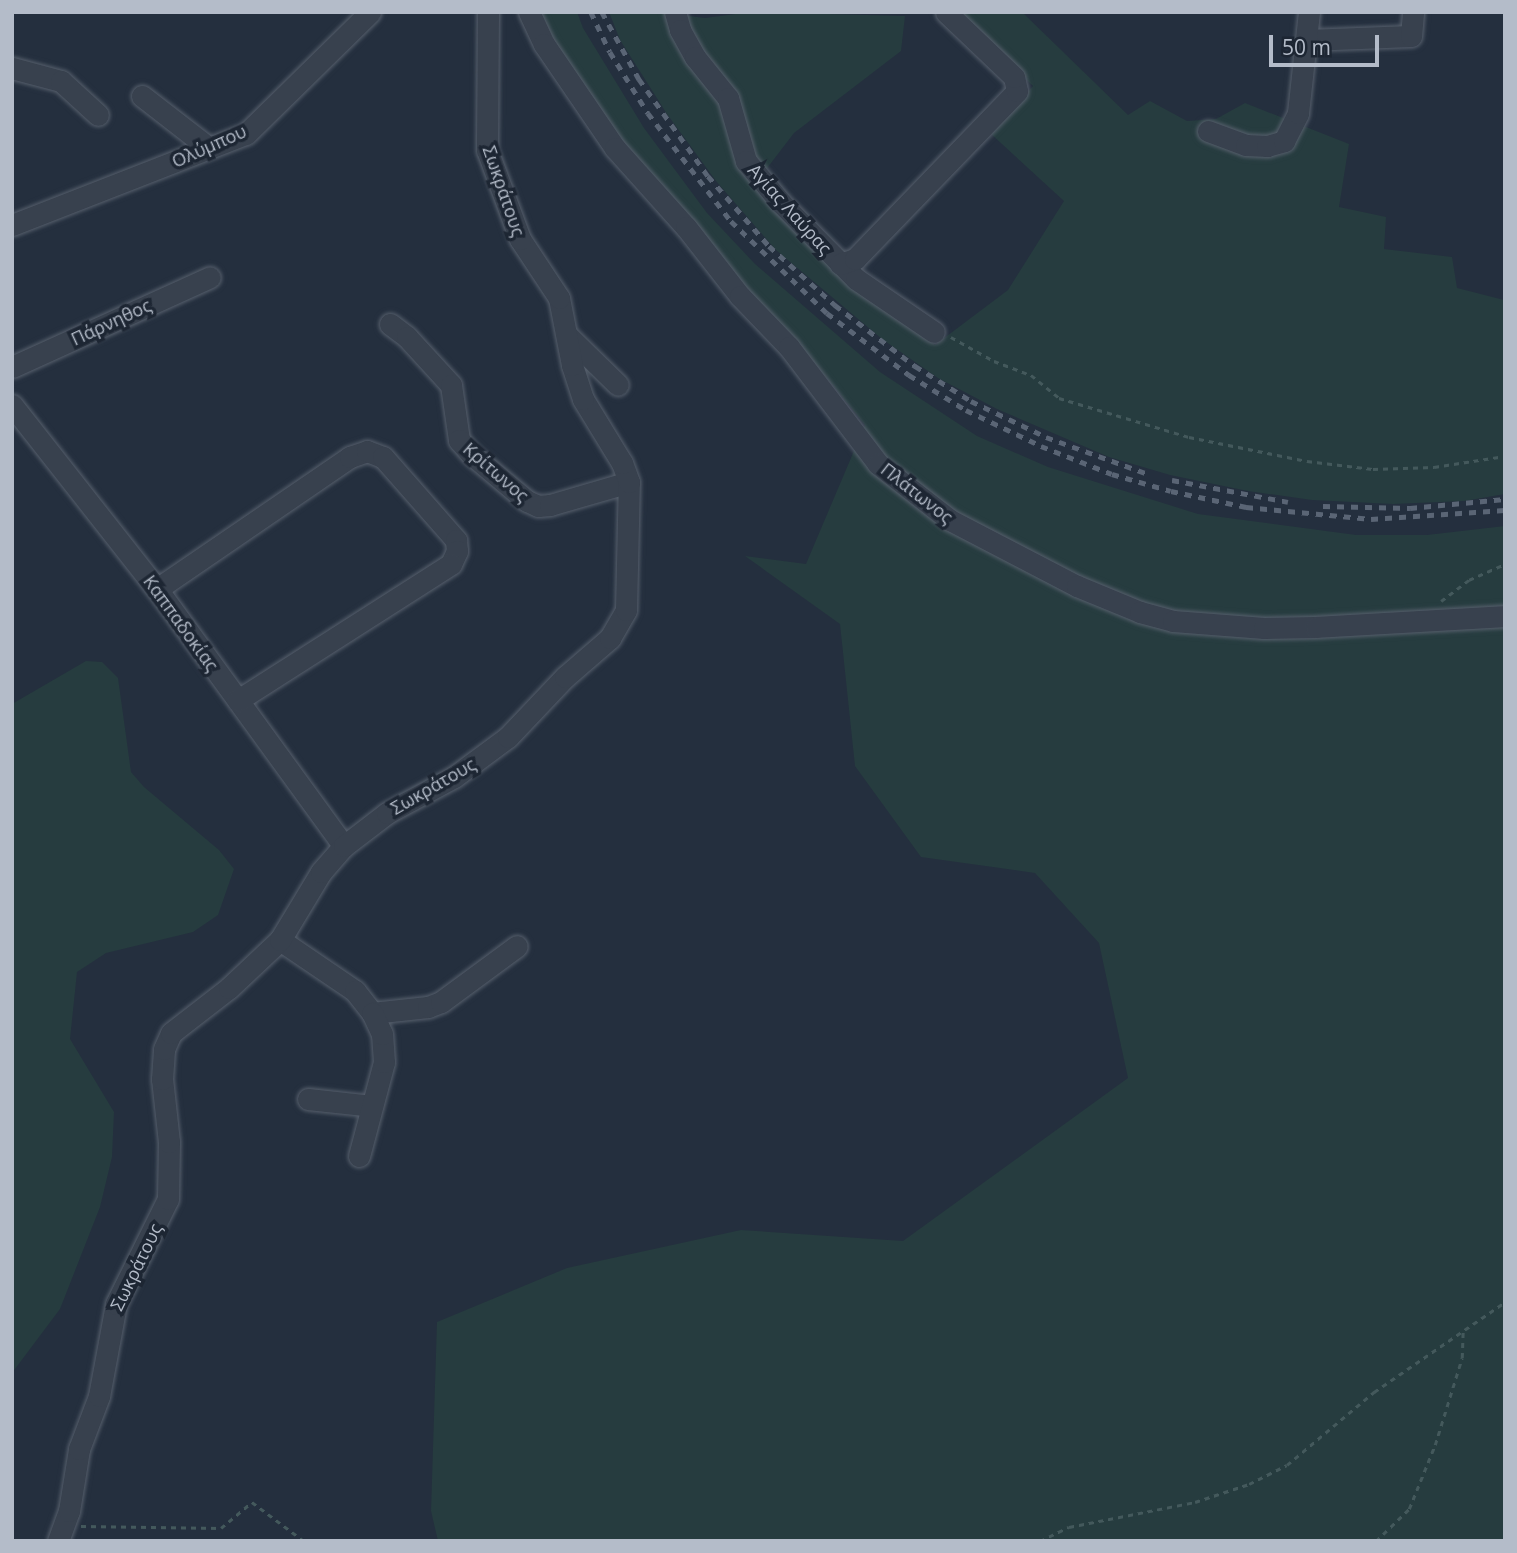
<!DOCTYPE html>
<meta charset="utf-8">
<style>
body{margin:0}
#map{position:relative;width:1517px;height:1553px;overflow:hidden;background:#242f3e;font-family:"Open Sans",sans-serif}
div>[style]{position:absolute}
.green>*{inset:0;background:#263c3f}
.path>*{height:2.5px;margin-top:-1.25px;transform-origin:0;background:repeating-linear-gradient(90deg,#44595c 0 5px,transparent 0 10px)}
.roads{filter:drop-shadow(0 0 2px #565f6c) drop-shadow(0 0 2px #565f6c)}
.minor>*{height:21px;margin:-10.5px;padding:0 10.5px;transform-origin:10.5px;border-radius:10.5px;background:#38414e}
.rail>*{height:4.5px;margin-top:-2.25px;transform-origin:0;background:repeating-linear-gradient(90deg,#5a6575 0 7px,transparent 0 14px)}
span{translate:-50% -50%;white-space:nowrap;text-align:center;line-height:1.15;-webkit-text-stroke:7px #1d2633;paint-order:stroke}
.street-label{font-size:18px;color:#b4bcc9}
.frame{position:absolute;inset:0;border:14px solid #b4bcc9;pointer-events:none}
.scale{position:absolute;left:1269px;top:35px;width:110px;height:32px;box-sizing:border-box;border:4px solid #b4bcc9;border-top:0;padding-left:9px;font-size:21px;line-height:24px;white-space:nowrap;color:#b4bcc9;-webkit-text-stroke:5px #1d2633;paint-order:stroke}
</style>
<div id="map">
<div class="green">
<i style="clip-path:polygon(537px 12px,577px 12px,583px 28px,644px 128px,707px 213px,755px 264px,880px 372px,977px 436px,1048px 467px,1198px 514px,1356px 535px,1427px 535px,1505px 526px,1505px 1541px,438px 1541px,431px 1511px,437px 1322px,567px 1268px,741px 1230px,903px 1241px,1128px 1078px,1099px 943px,1035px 873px,921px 857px,855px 766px,840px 624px,745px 556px,806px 564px,865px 425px,794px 338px,747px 292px,624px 147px,552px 45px)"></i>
<i style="clip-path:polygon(609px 12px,657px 12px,705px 18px,751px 12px,905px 16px,901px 51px,794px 133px,755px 184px,835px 271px,935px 345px,1008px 290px,1064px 201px,990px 133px,1033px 86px,955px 12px,1022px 12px,1128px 115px,1150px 101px,1187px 121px,1216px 119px,1245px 103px,1349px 144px,1339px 207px,1386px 217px,1384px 249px,1452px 257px,1457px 288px,1504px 300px,1505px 494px,1464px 501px,1393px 504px,1312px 500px,1248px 491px,1170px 475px,1109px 457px,997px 409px,938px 378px,882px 339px,776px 250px,716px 181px,667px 114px,620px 40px)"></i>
<i style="clip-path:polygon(86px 661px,102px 662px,118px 678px,131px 772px,144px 787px,219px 850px,234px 869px,218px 915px,193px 932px,106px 953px,77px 972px,70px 1039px,114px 1112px,112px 1157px,100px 1207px,60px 1309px,12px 1373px,12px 704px)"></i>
</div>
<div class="path">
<i style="left:951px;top:337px;width:49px;rotate:29.2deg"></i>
<i style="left:994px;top:361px;width:40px;rotate:21deg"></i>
<i style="left:1031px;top:375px;width:36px;rotate:39deg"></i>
<i style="left:1059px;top:398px;width:136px;rotate:16.7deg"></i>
<i style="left:1189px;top:437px;width:120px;rotate:11.5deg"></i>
<i style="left:1307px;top:461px;width:66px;rotate:6.9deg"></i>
<i style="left:1373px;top:469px;width:61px;rotate:-1.9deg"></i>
<i style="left:1434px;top:467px;width:72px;rotate:-8.8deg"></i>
<i style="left:1441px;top:601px;width:35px;rotate:-37deg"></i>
<i style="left:1469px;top:580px;width:39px;rotate:-24deg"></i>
<i style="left:81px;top:1526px;width:140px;rotate:0.8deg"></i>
<i style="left:221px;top:1528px;width:40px;rotate:-40deg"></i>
<i style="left:252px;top:1502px;width:65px;rotate:36.9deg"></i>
<i style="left:1040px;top:1541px;width:32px;rotate:-26deg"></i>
<i style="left:1069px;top:1527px;width:128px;rotate:-11.2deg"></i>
<i style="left:1195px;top:1502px;width:57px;rotate:-18.4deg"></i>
<i style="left:1249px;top:1484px;width:42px;rotate:-26.6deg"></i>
<i style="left:1287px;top:1465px;width:114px;rotate:-40deg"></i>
<i style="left:1374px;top:1392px;width:159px;rotate:-34.5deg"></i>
<i style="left:1376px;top:1541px;width:46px;rotate:-44.1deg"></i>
<i style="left:1409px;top:1509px;width:69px;rotate:-67.9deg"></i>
<i style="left:1435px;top:1445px;width:91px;rotate:-72.8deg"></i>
<i style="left:1462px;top:1358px;width:26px;rotate:-88deg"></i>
</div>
<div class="roads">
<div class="minor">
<i style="left:529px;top:12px;width:35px;rotate:65deg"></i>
<i style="left:544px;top:44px;width:126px;rotate:55.7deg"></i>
<i style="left:615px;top:148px;width:106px;rotate:48.1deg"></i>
<i style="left:686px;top:227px;width:88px;rotate:52deg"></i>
<i style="left:740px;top:296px;width:71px;rotate:46.1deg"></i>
<i style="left:789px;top:347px;width:147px;rotate:52.7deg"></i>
<i style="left:878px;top:464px;width:91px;rotate:37.9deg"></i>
<i style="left:950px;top:520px;width:143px;rotate:27.5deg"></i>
<i style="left:1077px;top:586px;width:68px;rotate:22.4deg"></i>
<i style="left:1140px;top:612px;width:34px;rotate:15deg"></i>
<i style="left:1173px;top:621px;width:91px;rotate:4.4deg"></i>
<i style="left:1264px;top:628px;width:52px;rotate:-1.1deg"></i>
<i style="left:1316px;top:627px;width:189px;rotate:-3.3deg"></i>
<i style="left:675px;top:12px;width:19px;rotate:74deg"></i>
<i style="left:680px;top:30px;width:31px;rotate:61deg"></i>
<i style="left:695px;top:57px;width:53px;rotate:51.2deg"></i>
<i style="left:728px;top:98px;width:66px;rotate:74.1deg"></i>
<i style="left:746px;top:161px;width:55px;rotate:50.2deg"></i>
<i style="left:781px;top:203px;width:107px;rotate:45.4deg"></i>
<i style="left:856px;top:279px;width:94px;rotate:34.2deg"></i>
<i style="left:1307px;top:40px;width:104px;rotate:-2.2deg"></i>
<i style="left:1411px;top:36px;width:24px;rotate:-85deg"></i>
<i style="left:12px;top:68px;width:51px;rotate:14.9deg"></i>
<i style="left:61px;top:81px;width:50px;rotate:42.6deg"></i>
<i style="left:142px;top:96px;width:85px;rotate:37.8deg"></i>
<i style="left:1208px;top:131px;width:40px;rotate:20.2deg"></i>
<i style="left:1246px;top:145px;width:21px;rotate:3deg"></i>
<i style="left:1267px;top:146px;width:18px;rotate:-16deg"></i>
<i style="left:1284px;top:141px;width:31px;rotate:-63deg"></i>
<i style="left:1298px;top:113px;width:102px;rotate:-83.8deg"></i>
<i style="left:12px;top:225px;width:251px;rotate:-21.3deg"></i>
<i style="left:246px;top:134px;width:174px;rotate:-44.5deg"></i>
<i style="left:840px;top:264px;width:16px;rotate:-18deg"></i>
<i style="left:855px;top:259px;width:233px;rotate:-46deg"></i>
<i style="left:1017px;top:91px;width:14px;rotate:-102deg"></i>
<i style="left:1014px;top:77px;width:94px;rotate:-136.3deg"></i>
<i style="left:390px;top:324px;width:21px;rotate:37deg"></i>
<i style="left:407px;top:337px;width:65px;rotate:47.5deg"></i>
<i style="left:451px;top:385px;width:56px;rotate:81.7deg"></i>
<i style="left:459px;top:440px;width:18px;rotate:49deg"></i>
<i style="left:471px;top:454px;width:73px;rotate:40deg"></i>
<i style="left:527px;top:501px;width:12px;rotate:24deg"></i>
<i style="left:538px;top:506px;width:12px;rotate:-5deg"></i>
<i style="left:550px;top:505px;width:82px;rotate:-16.2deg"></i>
<i style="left:567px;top:335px;width:71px;rotate:44.4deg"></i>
<i style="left:12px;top:367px;width:217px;rotate:-24.4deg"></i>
<i style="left:12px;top:405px;width:234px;rotate:51.8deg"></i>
<i style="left:157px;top:589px;width:318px;rotate:54deg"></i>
<i style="left:157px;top:589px;width:234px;rotate:-34.4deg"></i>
<i style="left:350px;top:457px;width:18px;rotate:-19deg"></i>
<i style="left:367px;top:451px;width:17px;rotate:21deg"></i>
<i style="left:383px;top:457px;width:111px;rotate:48.7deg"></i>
<i style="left:456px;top:540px;width:11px;rotate:85deg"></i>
<i style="left:457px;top:551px;width:14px;rotate:115deg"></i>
<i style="left:451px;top:564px;width:253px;rotate:147.4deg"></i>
<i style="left:280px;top:940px;width:91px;rotate:34.2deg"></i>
<i style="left:355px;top:991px;width:28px;rotate:52deg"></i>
<i style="left:372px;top:1013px;width:56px;rotate:-6.1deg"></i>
<i style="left:428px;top:1007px;width:14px;rotate:-21deg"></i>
<i style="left:441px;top:1002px;width:94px;rotate:-36.4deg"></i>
<i style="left:308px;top:1099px;width:64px;rotate:6.2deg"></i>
<i style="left:359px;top:1156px;width:97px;rotate:-75.1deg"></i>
<i style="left:384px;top:1062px;width:28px;rotate:-94deg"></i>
<i style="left:382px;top:1034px;width:23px;rotate:-115deg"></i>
<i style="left:58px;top:1541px;width:32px;rotate:-70deg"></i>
<i style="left:69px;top:1511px;width:63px;rotate:-80.8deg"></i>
<i style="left:79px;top:1449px;width:57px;rotate:-69.3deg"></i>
<i style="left:99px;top:1396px;width:94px;rotate:-79.5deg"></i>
<i style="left:116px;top:1304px;width:117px;rotate:-63.7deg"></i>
<i style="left:168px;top:1199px;width:57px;rotate:-89deg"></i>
<i style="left:169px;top:1142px;width:63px;rotate:-96.3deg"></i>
<i style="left:162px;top:1079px;width:30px;rotate:-86deg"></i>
<i style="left:164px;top:1049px;width:17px;rotate:-66deg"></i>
<i style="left:171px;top:1033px;width:73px;rotate:-37.8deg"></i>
<i style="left:229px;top:988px;width:70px;rotate:-43.3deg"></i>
<i style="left:280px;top:940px;width:79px;rotate:-58.9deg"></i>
<i style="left:321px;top:872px;width:35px;rotate:-49deg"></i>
<i style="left:344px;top:846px;width:54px;rotate:-37.5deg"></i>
<i style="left:387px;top:813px;width:76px;rotate:-28.2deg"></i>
<i style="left:454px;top:777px;width:67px;rotate:-36.5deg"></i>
<i style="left:508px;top:737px;width:83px;rotate:-46.5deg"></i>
<i style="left:565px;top:677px;width:60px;rotate:-40.9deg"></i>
<i style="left:610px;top:638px;width:32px;rotate:-60deg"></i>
<i style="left:626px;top:610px;width:128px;rotate:-88.7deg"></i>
<i style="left:629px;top:482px;width:20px;rotate:-110deg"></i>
<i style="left:622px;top:463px;width:75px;rotate:-121.4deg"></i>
<i style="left:583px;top:399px;width:36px;rotate:-108deg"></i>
<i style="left:572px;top:365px;width:68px;rotate:-101deg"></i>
<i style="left:559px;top:298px;width:71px;rotate:-123.5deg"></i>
<i style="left:520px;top:239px;width:95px;rotate:-110.3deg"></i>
<i style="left:487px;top:150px;width:138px;rotate:-89.6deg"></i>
</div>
</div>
<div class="rail">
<i style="left:591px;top:12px;width:44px;rotate:64.6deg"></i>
<i style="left:610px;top:52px;width:72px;rotate:58.1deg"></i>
<i style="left:648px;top:113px;width:136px;rotate:52.5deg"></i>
<i style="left:731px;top:221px;width:133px;rotate:43.8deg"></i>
<i style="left:827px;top:313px;width:103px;rotate:37.1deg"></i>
<i style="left:909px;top:375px;width:67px;rotate:31.6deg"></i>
<i style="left:966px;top:410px;width:83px;rotate:25.6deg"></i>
<i style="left:1041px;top:446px;width:76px;rotate:21.5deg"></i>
<i style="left:1112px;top:474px;width:61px;rotate:16.1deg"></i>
<i style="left:1171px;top:491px;width:77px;rotate:12deg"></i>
<i style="left:1246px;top:507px;width:126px;rotate:5.5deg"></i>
<i style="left:1371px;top:519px;width:134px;rotate:-3.8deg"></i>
<i style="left:602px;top:12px;width:77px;rotate:61.1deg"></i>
<i style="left:639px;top:79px;width:119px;rotate:54.6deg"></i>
<i style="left:708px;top:176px;width:93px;rotate:48.9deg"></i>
<i style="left:769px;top:246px;width:89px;rotate:41.8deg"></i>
<i style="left:835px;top:305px;width:101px;rotate:37.3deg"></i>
<i style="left:915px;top:366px;width:66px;rotate:32deg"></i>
<i style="left:971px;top:401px;width:83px;rotate:25.6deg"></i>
<i style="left:1046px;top:437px;width:109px;rotate:19.9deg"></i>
<i style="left:1172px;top:480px;width:118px;rotate:10.7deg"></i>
<i style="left:1323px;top:506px;width:87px;rotate:1.3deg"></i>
<i style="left:1410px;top:508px;width:95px;rotate:-5.4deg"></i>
</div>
<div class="street-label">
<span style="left:209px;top:146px;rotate:-24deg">Ολύμπου</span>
<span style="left:504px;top:191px;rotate:71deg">Σωκράτους</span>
<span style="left:790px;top:209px;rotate:48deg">Αγίας Λαύρας</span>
<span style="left:111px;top:322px;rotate:-25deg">Πάρνηθος</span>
<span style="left:496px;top:472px;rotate:41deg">Κρίτωνος</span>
<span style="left:917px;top:493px;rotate:38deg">Πλάτωνος</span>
<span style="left:181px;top:623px;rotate:54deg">Καππαδοκίας</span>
<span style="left:433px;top:786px;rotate:-30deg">Σωκράτους</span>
<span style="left:136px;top:1267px;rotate:-64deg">Σωκράτους</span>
</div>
<div class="frame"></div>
<div class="scale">50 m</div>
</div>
